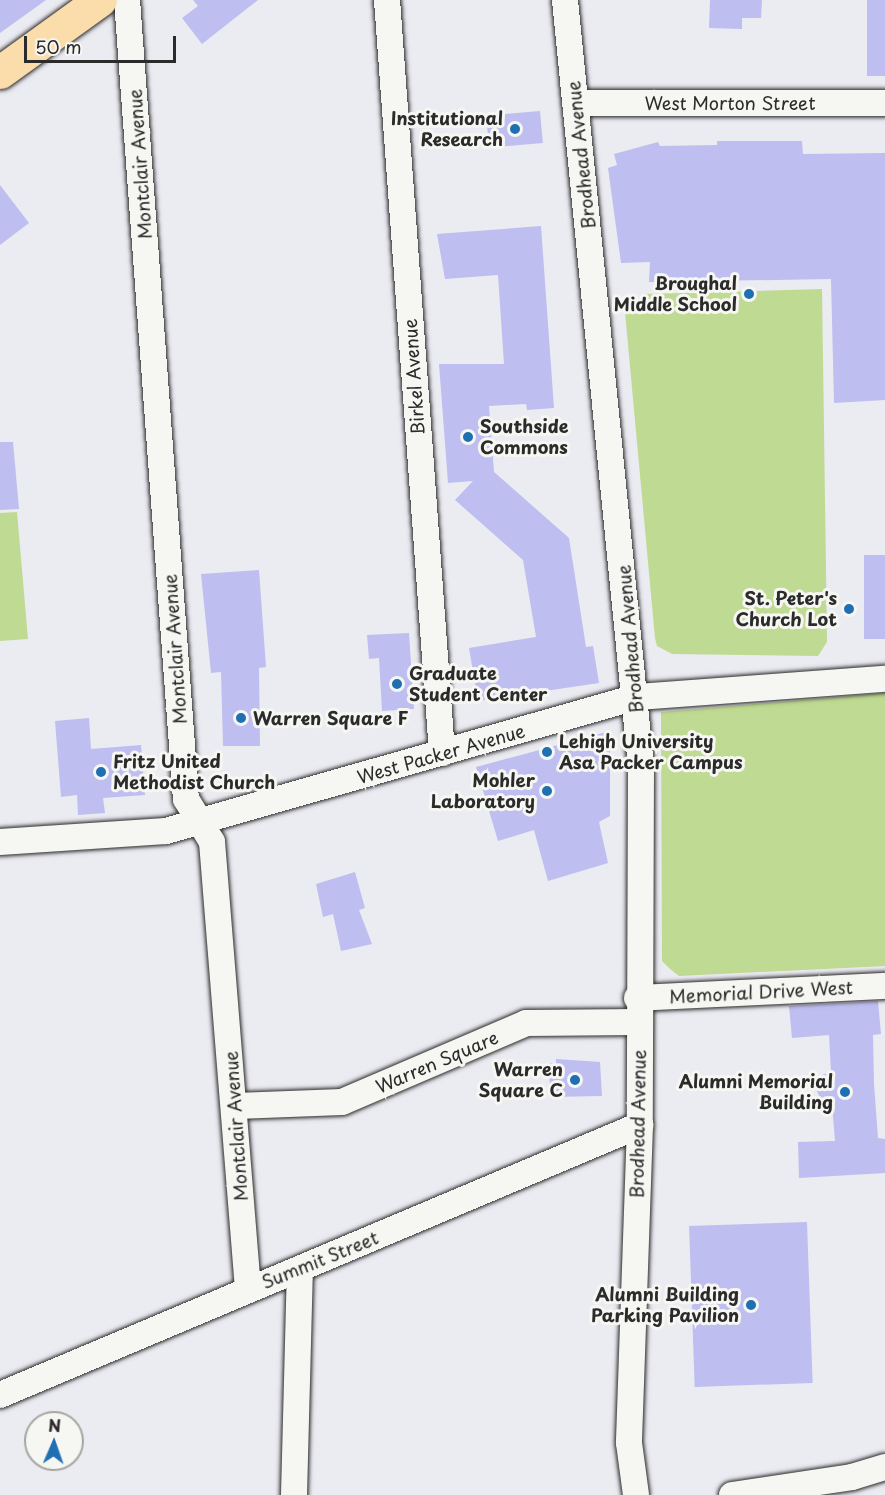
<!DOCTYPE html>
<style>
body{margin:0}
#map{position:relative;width:885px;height:1495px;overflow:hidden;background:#ebebf2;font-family:"Playpen Sans",sans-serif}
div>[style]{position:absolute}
.green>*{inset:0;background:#bfda92}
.building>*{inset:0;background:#bebef0;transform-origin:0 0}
.roads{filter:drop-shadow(0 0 2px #2b2b2b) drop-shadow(0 0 2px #2b2b2b)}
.minor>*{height:26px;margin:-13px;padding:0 13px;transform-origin:13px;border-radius:13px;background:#f6f6f2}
.major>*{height:33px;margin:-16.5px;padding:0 16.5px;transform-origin:16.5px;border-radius:16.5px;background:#fbddab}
.dots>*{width:16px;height:16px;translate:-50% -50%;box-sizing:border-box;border:3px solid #f6f6f2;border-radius:50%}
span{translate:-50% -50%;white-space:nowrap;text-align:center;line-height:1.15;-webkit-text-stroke:6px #f6f6f2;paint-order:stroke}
.street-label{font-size:18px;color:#2b2b2b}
.poi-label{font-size:18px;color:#2b2b2b;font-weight:700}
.right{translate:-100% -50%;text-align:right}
.left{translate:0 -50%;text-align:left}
.north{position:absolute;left:24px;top:1411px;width:60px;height:60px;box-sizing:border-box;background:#f6f6f2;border:2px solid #a5a5a2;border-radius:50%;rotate:2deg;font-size:16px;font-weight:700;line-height:24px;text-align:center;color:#2b2b2b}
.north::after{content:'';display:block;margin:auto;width:21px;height:27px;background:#1f6fb2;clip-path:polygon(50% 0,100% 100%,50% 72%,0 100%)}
.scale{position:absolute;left:24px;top:36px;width:152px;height:27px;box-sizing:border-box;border:3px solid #2b2b2b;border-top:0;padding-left:8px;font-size:18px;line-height:21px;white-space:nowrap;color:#2b2b2b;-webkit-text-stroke:4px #f6f6f2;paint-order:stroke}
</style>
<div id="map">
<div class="green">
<i style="clip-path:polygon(822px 289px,827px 642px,818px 656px,672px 654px,657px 646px,655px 638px,625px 312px,645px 294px)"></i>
<i style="clip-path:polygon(17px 512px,28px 639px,0 641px,0 513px)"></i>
<i style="clip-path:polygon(885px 693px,885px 966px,679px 976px,670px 969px,662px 961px,661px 712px)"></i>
</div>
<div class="building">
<i style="clip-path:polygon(0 0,46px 0,0 33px)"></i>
<i style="clip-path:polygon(193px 0,258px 0,202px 44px,182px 18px,198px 6px)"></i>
<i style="clip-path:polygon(710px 0,762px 0,761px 18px,742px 18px,742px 29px,709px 28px)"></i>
<i style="left:867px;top:0;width:18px;height:76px"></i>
<i style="left:540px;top:111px;width:32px;height:54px;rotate:85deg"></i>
<i style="clip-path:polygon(717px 141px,802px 141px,803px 154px,885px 153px,885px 400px,834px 403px,831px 279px,649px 282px,650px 262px,621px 263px,608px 168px,617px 165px,614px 154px,658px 142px,660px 146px,717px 145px)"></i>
<i style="clip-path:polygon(0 185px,29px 223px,0 245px)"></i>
<i style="clip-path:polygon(541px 226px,554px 408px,527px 410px,526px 404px,489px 406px,494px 472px,569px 538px,586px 647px,593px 646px,599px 683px,478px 701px,469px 648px,536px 637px,523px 560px,455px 500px,473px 481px,448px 483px,439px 364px,504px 364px,498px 275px,445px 279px,437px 234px)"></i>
<i style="clip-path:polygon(0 442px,13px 442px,19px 509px,0 510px)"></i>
<i style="left:864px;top:555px;width:21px;height:84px"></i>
<i style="clip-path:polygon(259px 570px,266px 667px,259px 668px,260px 746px,223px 746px,221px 672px,211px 673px,201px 574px)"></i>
<i style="clip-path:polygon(409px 633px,414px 709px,382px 711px,379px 658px,369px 659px,367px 635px)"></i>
<i style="clip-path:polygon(89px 718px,91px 749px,141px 745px,145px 795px,103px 798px,105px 813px,78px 815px,77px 795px,61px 797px,55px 721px)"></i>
<i style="clip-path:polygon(610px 731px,610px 816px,599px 822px,608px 863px,548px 881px,534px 830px,498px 841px,476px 767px)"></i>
<i style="clip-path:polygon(355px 872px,365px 908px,359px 910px,372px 944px,341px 951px,333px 914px,323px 917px,316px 884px)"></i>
<i style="clip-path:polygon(878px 1001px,881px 1034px,873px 1035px,874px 1084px,878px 1138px,885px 1139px,885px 1173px,799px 1178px,798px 1142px,835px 1141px,832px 1104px,822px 1102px,816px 1089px,822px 1075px,831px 1072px,829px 1035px,792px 1038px,789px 1006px)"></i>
<i style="clip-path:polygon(556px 1059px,600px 1062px,602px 1096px,550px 1097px,549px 1063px,556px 1064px)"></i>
<i style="left:807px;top:1222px;width:161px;height:118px;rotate:88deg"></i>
</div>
<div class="roads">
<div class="minor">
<i style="left:127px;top:0;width:801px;rotate:85.78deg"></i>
<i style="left:186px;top:799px;width:50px;rotate:58.8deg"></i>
<i style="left:212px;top:842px;width:449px;rotate:85.4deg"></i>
<i style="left:387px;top:0;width:755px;rotate:85.82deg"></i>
<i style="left:565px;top:0;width:771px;rotate:84.34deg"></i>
<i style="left:641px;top:767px;width:358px;rotate:90.2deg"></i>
<i style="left:640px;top:1125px;width:318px;rotate:92deg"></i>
<i style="left:629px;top:1443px;width:52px;rotate:82.3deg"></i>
<i style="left:576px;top:103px;width:309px"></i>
<i style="left:0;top:842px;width:166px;rotate:-3.8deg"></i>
<i style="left:166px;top:831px;width:490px;rotate:-15.9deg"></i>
<i style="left:637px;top:697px;width:249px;rotate:-4.2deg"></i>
<i style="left:637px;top:998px;width:248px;rotate:-2.8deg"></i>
<i style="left:236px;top:1106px;width:106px;rotate:-2.2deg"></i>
<i style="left:342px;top:1102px;width:200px;rotate:-23.2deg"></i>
<i style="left:526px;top:1023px;width:112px;rotate:-0.5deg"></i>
<i style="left:0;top:1395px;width:695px;rotate:-22.87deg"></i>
<i style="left:294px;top:1495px;width:225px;rotate:-88.5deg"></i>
<i style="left:732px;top:1495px;width:121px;rotate:-8.5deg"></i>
<i style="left:852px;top:1477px;width:34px;rotate:-17deg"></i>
</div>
<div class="major">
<i style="left:0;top:72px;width:123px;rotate:-35.8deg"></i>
</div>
</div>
<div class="dots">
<i style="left:515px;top:129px;background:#1f6fb2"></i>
<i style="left:749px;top:294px;background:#1f6fb2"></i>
<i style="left:468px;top:437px;background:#1f6fb2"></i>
<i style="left:849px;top:609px;background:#1f6fb2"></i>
<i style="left:397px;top:684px;background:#1f6fb2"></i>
<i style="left:241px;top:718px;background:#1f6fb2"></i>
<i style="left:547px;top:752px;background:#1f6fb2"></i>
<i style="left:101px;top:772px;background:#1f6fb2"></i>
<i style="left:547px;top:791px;background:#1f6fb2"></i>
<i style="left:575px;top:1080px;background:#1f6fb2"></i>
<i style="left:845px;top:1092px;background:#1f6fb2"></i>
<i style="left:751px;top:1305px;background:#1f6fb2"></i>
</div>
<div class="street-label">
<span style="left:730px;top:103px">West Morton Street</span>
<span style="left:581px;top:155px;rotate:-96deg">Brodhead Avenue</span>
<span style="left:140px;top:164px;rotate:-94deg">Montclair Avenue</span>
<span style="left:414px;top:377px;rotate:-94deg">Birkel Avenue</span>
<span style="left:630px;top:639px;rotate:-95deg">Brodhead Avenue</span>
<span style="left:175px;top:649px;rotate:-94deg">Montclair Avenue</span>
<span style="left:441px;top:754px;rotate:-16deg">West Packer Avenue</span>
<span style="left:761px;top:992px;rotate:-3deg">Memorial Drive West</span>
<span style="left:437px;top:1062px;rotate:-23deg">Warren Square</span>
<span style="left:638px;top:1124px;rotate:-89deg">Brodhead Avenue</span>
<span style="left:236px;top:1126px;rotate:-94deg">Montclair Avenue</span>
<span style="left:320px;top:1260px;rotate:-22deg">Summit Street</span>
</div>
<div class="poi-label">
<span class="right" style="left:503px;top:129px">Institutional<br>Research</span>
<span class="right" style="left:737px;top:294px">Broughal<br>Middle School</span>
<span class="left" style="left:480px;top:437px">Southside<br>Commons</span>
<span class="right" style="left:837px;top:609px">St. Peter's<br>Church Lot</span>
<span class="left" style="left:409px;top:684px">Graduate<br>Student Center</span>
<span class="left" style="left:253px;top:718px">Warren Square F</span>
<span class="left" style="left:559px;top:752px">Lehigh University<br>Asa Packer Campus</span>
<span class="left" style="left:113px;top:772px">Fritz United<br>Methodist Church</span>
<span class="right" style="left:535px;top:791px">Mohler<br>Laboratory</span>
<span class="right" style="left:563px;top:1080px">Warren<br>Square C</span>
<span class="right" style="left:833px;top:1092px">Alumni Memorial<br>Building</span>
<span class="right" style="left:739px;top:1305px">Alumni Building<br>Parking Pavilion</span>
</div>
<div class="north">N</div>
<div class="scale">50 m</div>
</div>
